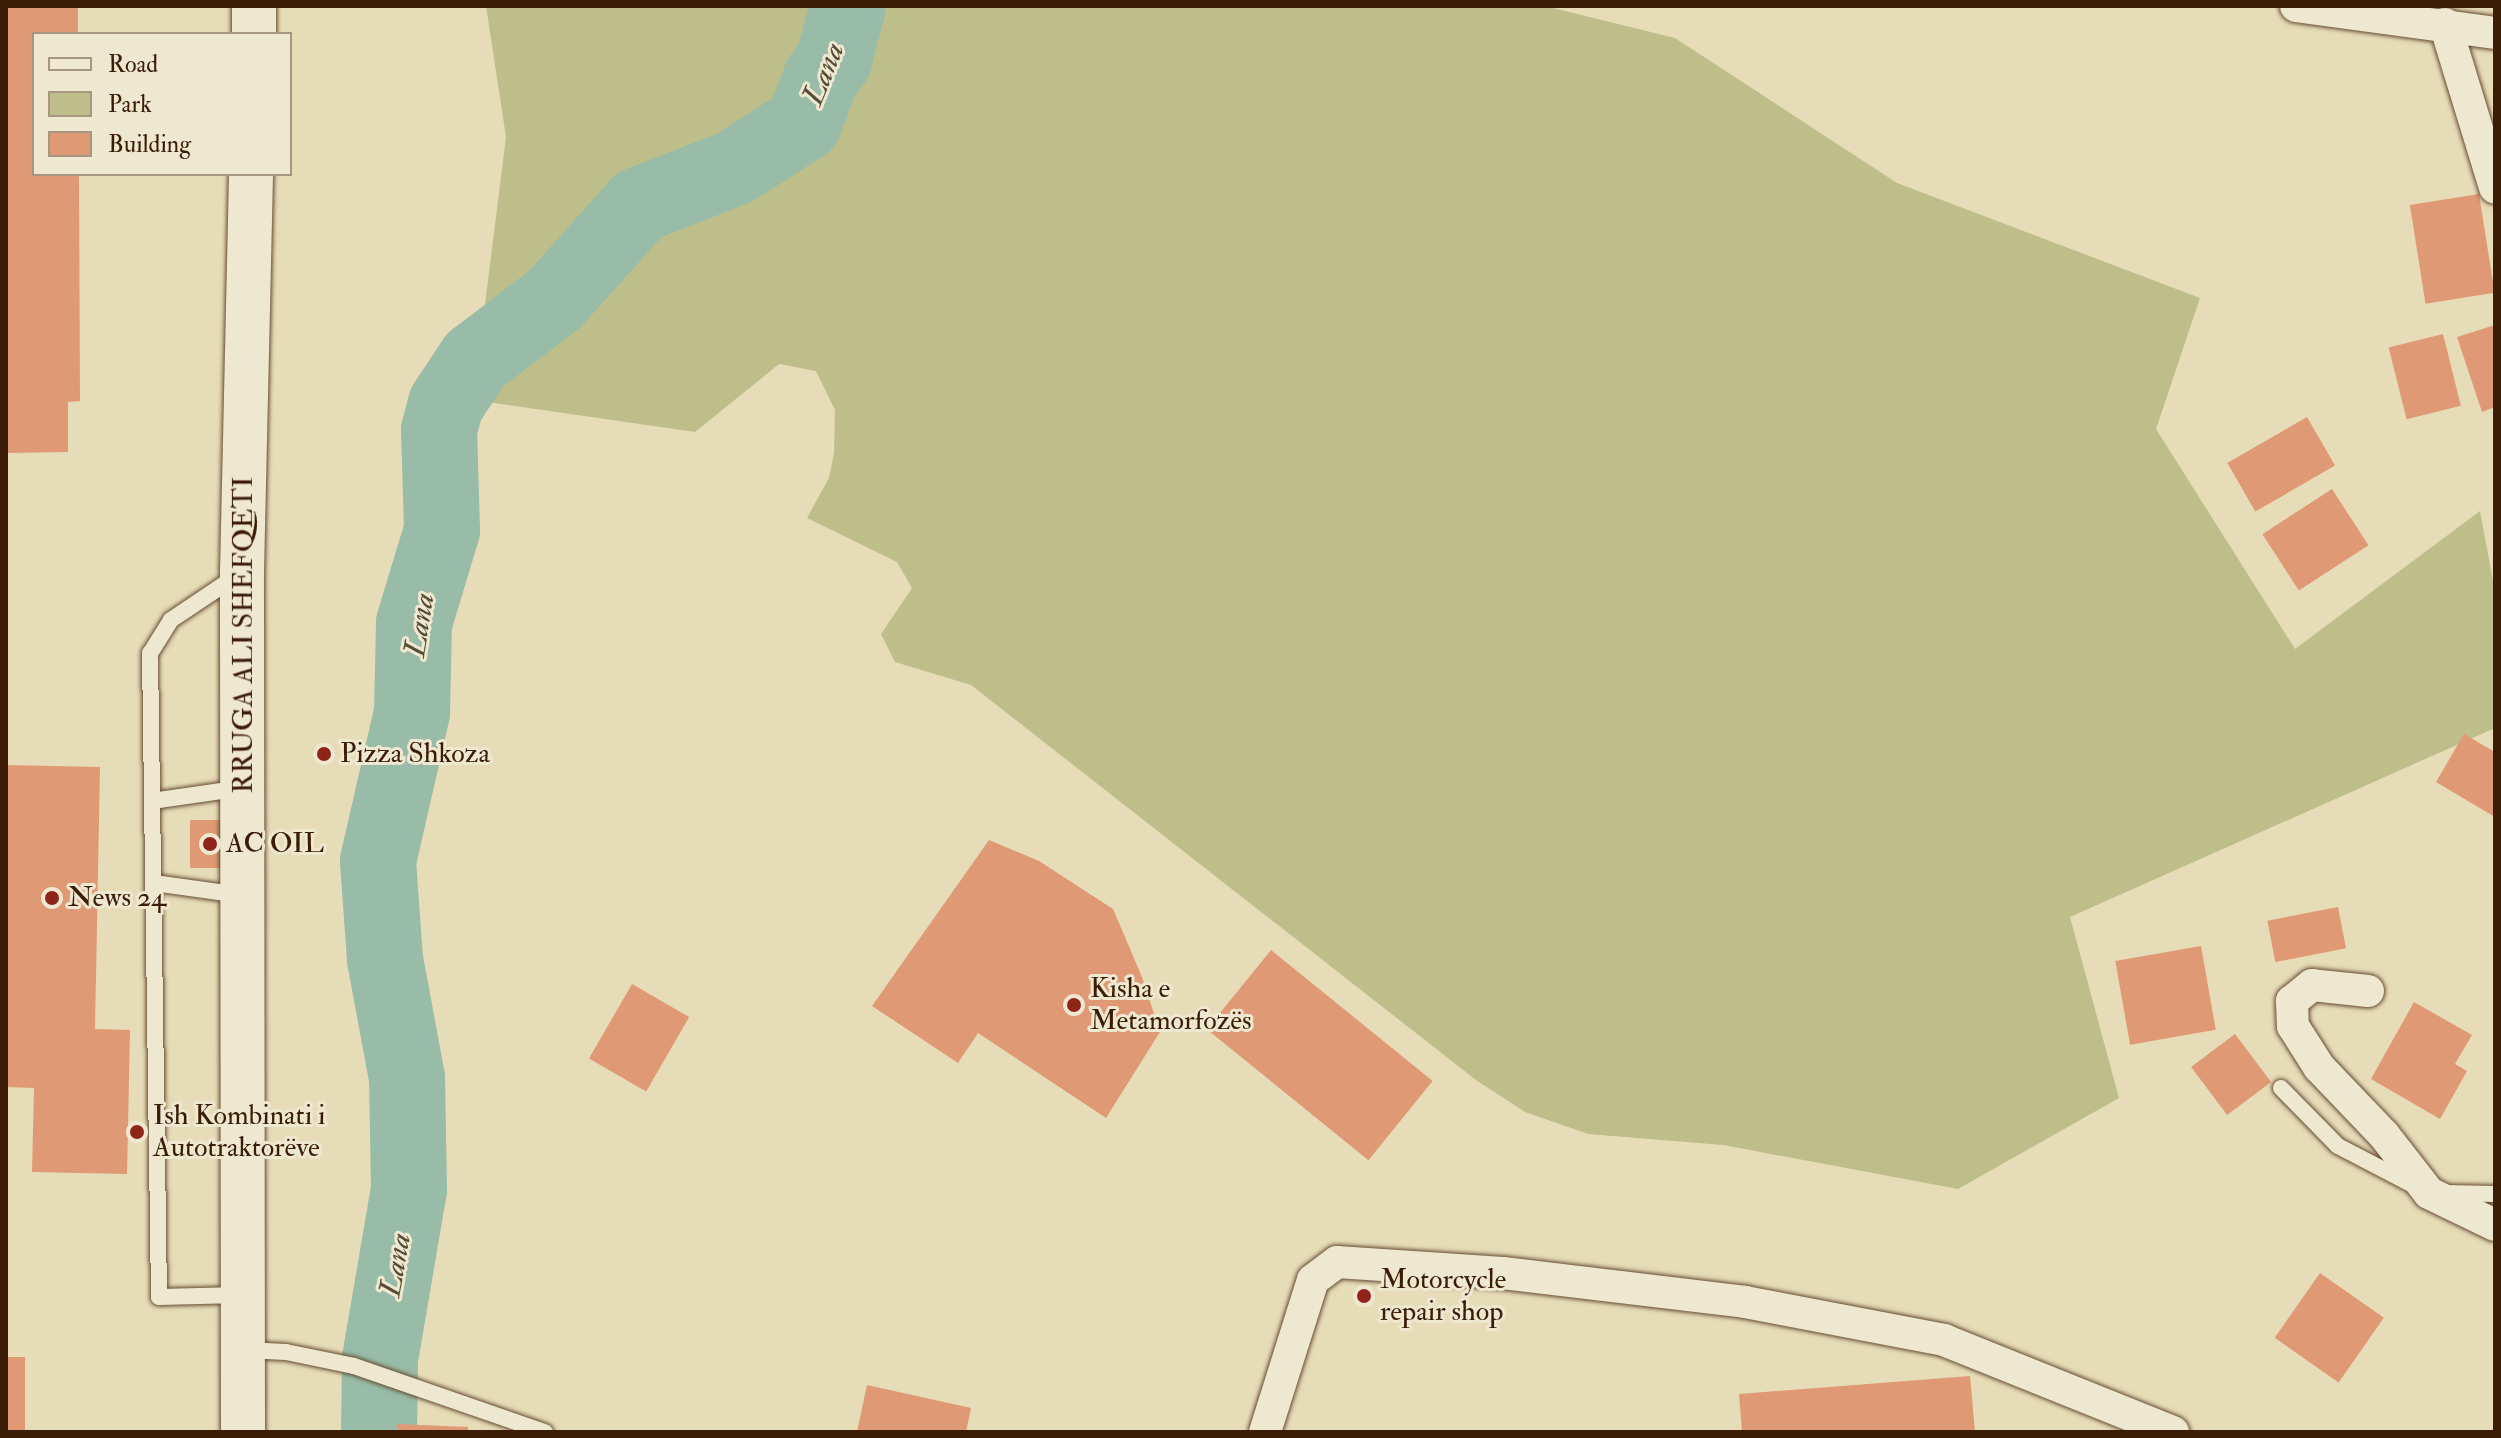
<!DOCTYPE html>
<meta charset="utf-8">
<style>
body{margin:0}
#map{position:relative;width:2501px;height:1438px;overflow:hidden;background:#e7dcb8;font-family:"IM FELL Double Pica",serif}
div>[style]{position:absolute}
.green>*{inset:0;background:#bdbe8a}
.river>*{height:76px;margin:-38px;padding:0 38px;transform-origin:38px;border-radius:38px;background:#98bca8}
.building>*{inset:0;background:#df9975;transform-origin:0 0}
.roads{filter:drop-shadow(0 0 2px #664c32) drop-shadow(0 0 2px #664c32)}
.service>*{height:16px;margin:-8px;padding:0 8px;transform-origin:8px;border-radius:8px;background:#efe8d1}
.minor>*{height:32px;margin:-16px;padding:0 16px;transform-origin:16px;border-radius:16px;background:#efe8d1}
.secondary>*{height:44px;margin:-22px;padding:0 22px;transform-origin:22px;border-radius:22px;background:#efe8d1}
.dots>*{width:22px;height:22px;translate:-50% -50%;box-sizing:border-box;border:4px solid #efe8d1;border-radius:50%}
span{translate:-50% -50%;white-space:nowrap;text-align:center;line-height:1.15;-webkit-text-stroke:6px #efe8d1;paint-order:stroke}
.street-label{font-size:28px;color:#3b1c06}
.poi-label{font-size:28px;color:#3b1c06}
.left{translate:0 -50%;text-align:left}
.water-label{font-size:30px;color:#574c37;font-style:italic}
.frame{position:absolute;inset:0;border:8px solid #3b1c06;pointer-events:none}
.legend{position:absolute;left:32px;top:32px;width:260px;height:144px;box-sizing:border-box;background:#efe8d1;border:2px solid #a79680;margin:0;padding:10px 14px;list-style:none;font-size:24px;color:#3b1c06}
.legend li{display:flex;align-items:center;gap:16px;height:40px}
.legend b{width:40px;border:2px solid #a79680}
</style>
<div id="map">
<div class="green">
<i style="clip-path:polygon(486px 6px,1545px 6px,1675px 38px,1897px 183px,2200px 298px,2156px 429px,2295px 649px,2480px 511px,2495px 592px,2495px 728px,2070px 917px,2119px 1098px,1958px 1189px,1723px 1145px,1588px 1134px,1525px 1112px,1476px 1080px,971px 685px,895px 662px,881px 634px,912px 588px,897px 562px,807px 518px,829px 478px,834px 453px,835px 410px,816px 371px,779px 364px,695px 432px,473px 400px,506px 137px)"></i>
</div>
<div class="river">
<i style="left:379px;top:1432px;width:73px;rotate:-89.2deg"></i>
<i style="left:380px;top:1359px;width:171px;rotate:-80.3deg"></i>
<i style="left:409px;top:1190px;width:112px;rotate:-91deg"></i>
<i style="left:407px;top:1078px;width:121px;rotate:-100.5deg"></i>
<i style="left:385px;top:959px;width:98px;rotate:-94.1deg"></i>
<i style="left:378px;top:861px;width:153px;rotate:-77.1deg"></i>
<i style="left:412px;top:712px;width:89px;rotate:-88.7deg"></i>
<i style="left:414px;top:623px;width:97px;rotate:-73.2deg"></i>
<i style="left:442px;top:530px;width:100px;rotate:-91.7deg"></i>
<i style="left:439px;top:430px;width:27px;rotate:-75deg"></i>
<i style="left:446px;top:404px;width:53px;rotate:-56.6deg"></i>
<i style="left:475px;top:360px;width:101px;rotate:-37.3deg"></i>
<i style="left:555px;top:299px;width:126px;rotate:-48.2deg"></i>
<i style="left:639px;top:205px;width:102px;rotate:-21.3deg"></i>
<i style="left:734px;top:168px;width:83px;rotate:-32.7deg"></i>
<i style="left:804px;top:123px;width:48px;rotate:-69.3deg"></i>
<i style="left:821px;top:78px;width:22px;rotate:-54deg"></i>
<i style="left:834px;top:60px;width:56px;rotate:-75.5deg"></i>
</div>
<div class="building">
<i style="clip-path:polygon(6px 6px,78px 6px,78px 34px,34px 34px,34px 174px,79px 174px,80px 401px,68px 402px,68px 452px,6px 453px)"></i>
<i style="left:2479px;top:194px;width:100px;height:70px;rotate:81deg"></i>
<i style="clip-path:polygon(2495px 325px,2495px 407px,2482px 412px,2457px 337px)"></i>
<i style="left:2443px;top:334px;width:74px;height:56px;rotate:76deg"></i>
<i style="left:2307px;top:417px;width:56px;height:92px;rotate:60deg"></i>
<i style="left:2332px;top:489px;width:67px;height:83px;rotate:57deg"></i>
<i style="clip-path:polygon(2464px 734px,2495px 752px,2495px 817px,2436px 782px)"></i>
<i style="clip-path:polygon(6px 765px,100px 767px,95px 1029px,130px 1030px,127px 1174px,32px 1172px,34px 1088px,6px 1087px)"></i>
<i style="left:229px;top:820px;width:48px;height:39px;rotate:90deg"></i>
<i style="clip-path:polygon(989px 840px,1039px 861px,1113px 909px,1142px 977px,1160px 1032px,1106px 1118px,978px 1033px,958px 1063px,872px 1006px)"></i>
<i style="left:2338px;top:907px;width:42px;height:72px;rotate:79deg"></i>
<i style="left:2201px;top:946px;width:85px;height:87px;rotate:80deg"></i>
<i style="left:1271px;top:950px;width:208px;height:102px;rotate:39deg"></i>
<i style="left:632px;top:984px;width:66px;height:86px;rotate:30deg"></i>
<i style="clip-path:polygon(2414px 1002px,2472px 1035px,2455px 1064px,2467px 1071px,2440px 1119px,2371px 1079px)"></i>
<i style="left:2235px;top:1034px;width:60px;height:55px;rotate:53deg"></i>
<i style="left:2320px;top:1273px;width:78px;height:79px;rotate:35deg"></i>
<i style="left:6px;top:1357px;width:19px;height:75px"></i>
<i style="clip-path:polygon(1970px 1376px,1975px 1432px,1742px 1432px,1739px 1394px)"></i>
<i style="clip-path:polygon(867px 1385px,971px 1408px,966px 1432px,857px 1432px)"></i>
<i style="clip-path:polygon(397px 1424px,468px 1427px,468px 1432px,398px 1432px)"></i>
</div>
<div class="roads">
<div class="service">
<i style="left:238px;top:575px;width:81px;rotate:146.1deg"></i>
<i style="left:171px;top:620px;width:39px;rotate:122deg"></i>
<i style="left:150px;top:653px;width:644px;rotate:89.2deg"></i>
<i style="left:159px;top:1297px;width:81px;rotate:-1.4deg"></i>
<i style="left:152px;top:801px;width:91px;rotate:-8.2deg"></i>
<i style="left:154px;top:883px;width:87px;rotate:7.9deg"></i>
<i style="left:2281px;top:1088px;width:81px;rotate:45.5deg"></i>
<i style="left:2338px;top:1146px;width:87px;rotate:27.5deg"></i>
<i style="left:2445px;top:1193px;width:50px;rotate:1.1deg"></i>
<i style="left:245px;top:1350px;width:41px;rotate:2.8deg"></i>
<i style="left:286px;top:1352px;width:69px;rotate:11.6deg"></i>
<i style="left:354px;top:1366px;width:202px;rotate:19.1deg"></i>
</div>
<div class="minor">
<i style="left:2296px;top:6px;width:201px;rotate:7.7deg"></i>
<i style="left:2445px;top:24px;width:171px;rotate:73deg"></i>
<i style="left:2368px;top:991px;width:56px;rotate:-173.9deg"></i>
<i style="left:2312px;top:985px;width:26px;rotate:141deg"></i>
<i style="left:2292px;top:1001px;width:25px;rotate:88deg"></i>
<i style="left:2293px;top:1026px;width:49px;rotate:57.6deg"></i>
<i style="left:2319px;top:1067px;width:94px;rotate:46.3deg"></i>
<i style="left:2384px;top:1135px;width:73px;rotate:52.2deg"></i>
<i style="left:2429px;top:1193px;width:73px;rotate:25.9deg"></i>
<i style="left:1265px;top:1432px;width:159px;rotate:-72.5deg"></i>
<i style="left:1313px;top:1280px;width:30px;rotate:-37deg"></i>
<i style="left:1337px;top:1262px;width:166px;rotate:3.8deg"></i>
<i style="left:1503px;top:1273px;width:244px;rotate:6.8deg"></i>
<i style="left:1745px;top:1302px;width:203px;rotate:10.8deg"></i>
<i style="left:1944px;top:1340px;width:247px;rotate:21.9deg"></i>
</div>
<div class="secondary">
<i style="left:254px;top:34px;width:28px;rotate:-90deg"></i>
<i style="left:243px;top:1432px;width:860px;rotate:-90.07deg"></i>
<i style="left:242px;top:572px;width:398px;rotate:-88.7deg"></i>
</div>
</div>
<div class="dots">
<i style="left:324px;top:754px;background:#8f2418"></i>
<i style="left:210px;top:844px;background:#8f2418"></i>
<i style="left:52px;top:898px;background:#8f2418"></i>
<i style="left:1074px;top:1005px;background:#8f2418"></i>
<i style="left:137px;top:1132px;background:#8f2418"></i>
<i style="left:1364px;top:1296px;background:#8f2418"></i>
</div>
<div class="street-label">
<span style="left:244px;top:635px;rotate:-90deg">RRUGA ALI SHEFQETI</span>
</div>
<div class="poi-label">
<span class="left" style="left:340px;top:754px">Pizza Shkoza</span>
<span class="left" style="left:226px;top:844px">AC OIL</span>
<span class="left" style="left:68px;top:898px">News 24</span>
<span class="left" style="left:1090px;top:1005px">Kisha e<br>Metamorfozës</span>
<span class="left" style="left:153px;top:1132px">Ish Kombinati i<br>Autotraktorëve</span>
<span class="left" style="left:1380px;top:1296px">Motorcycle<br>repair shop</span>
</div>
<div class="water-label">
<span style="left:824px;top:74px;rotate:-68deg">Lana</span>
<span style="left:420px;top:625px;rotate:-81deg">Lana</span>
<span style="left:396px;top:1265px;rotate:-80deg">Lana</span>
</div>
<div class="frame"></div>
<ul class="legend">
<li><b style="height:10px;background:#efe8d1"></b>Road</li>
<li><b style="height:22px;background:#bdbe8a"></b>Park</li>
<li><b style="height:22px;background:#df9975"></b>Building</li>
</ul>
</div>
